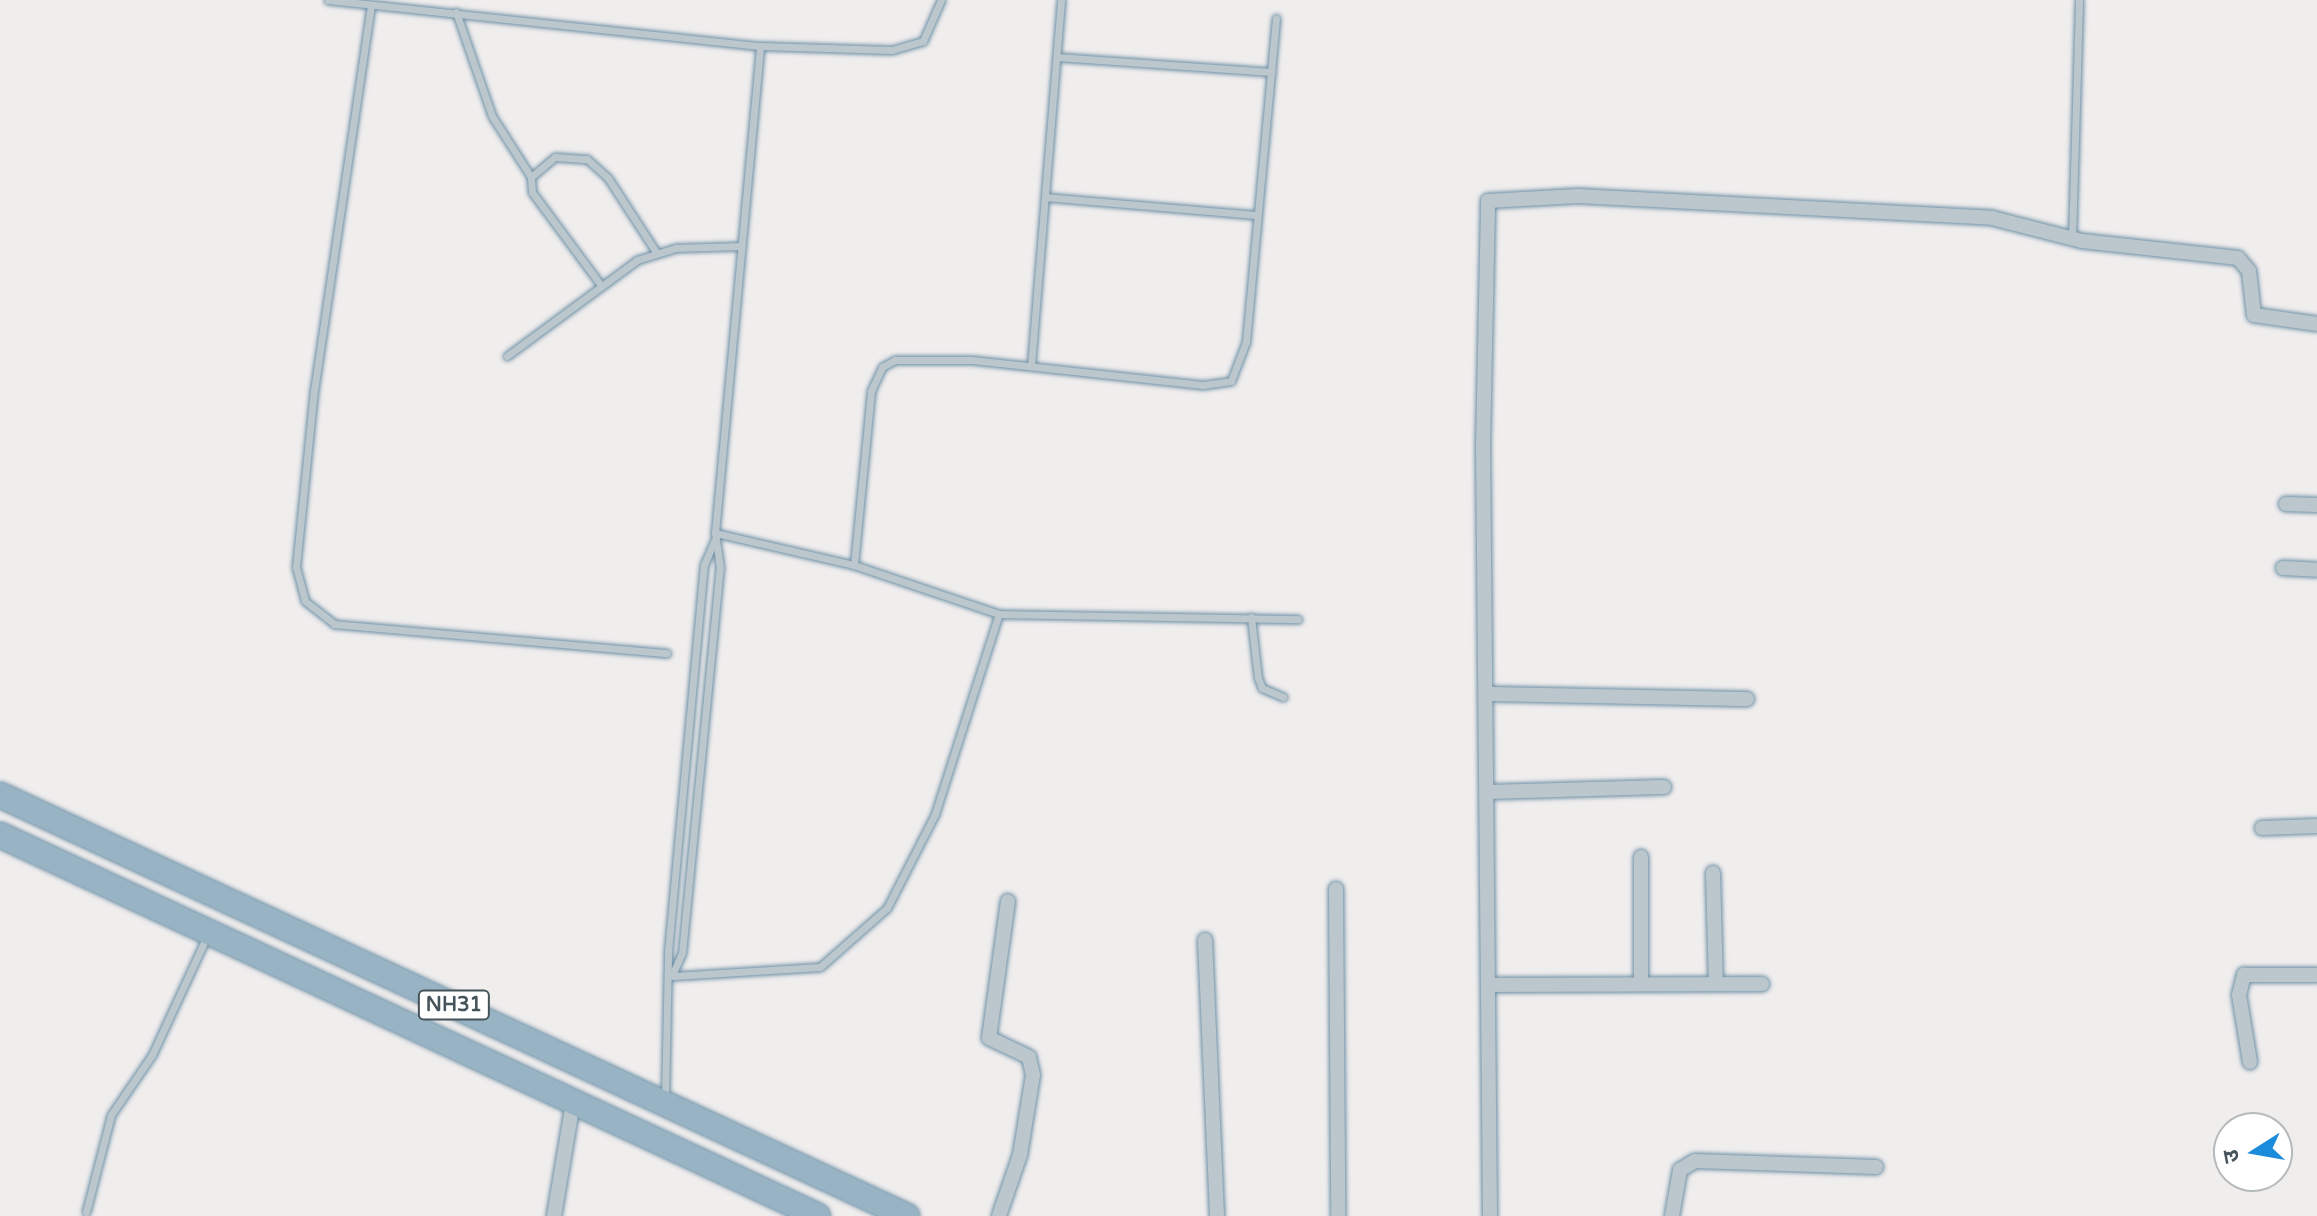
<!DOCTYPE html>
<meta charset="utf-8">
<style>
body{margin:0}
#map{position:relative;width:2317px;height:1216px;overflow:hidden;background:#f0eded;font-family:"Varela Round","Noto Sans Devanagari",sans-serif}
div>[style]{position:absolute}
.roads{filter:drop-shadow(0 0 2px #7092a7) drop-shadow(0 0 2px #7092a7)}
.service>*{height:7px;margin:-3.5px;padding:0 3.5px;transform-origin:3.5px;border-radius:3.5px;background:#bbc7cc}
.minor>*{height:14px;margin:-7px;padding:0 7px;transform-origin:7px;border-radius:7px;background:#bbc7cc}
.trunk>*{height:24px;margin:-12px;padding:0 12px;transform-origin:12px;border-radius:12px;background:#98b4c4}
span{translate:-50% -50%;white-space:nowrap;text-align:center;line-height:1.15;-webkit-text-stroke:7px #fff;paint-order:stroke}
.shield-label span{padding:2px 6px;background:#fff;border:2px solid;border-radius:6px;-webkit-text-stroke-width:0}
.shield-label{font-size:20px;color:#45535a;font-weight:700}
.north{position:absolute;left:2213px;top:1112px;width:80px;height:80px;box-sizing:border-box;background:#fff;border:2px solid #b5babd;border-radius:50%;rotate:259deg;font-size:22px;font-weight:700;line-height:32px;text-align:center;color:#45535a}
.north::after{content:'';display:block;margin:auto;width:28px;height:36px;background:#1b8bdb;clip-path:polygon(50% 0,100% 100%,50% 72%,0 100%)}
</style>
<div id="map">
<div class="roads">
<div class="service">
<i style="left:328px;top:0;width:434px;rotate:6.1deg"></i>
<i style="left:760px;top:46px;width:132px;rotate:1.7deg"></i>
<i style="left:892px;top:50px;width:32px;rotate:-16deg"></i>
<i style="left:923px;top:41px;width:45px;rotate:-66.3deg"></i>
<i style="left:371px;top:5px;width:389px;rotate:98.4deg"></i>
<i style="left:314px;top:390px;width:178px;rotate:95.8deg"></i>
<i style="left:296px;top:567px;width:35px;rotate:75deg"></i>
<i style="left:305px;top:601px;width:37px;rotate:38deg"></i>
<i style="left:334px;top:624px;width:334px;rotate:5deg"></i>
<i style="left:456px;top:12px;width:110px;rotate:70.9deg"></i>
<i style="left:492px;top:116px;width:72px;rotate:57.4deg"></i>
<i style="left:1057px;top:57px;width:215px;rotate:4deg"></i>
<i style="left:1045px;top:197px;width:211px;rotate:4.9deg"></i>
<i style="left:2072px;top:239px;width:239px;rotate:-88.3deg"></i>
<i style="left:600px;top:284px;width:114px;rotate:-126.5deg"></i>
<i style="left:532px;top:192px;width:15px;rotate:-94deg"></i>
<i style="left:531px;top:177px;width:31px;rotate:-40deg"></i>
<i style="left:555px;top:157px;width:32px;rotate:4deg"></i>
<i style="left:587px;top:159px;width:28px;rotate:42deg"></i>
<i style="left:608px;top:178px;width:88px;rotate:57deg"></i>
<i style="left:507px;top:356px;width:162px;rotate:-36.4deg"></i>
<i style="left:637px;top:260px;width:41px;rotate:-17.1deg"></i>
<i style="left:676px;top:248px;width:64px;rotate:-1.8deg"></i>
<i style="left:1031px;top:366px;width:367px;rotate:-85.3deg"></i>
<i style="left:715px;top:533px;width:143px;rotate:13deg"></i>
<i style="left:854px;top:565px;width:153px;rotate:18.7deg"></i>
<i style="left:999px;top:614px;width:299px;rotate:1deg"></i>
<i style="left:854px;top:565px;width:175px;rotate:-84.4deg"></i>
<i style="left:871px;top:391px;width:26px;rotate:-65deg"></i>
<i style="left:882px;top:367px;width:15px;rotate:-28deg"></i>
<i style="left:895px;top:360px;width:77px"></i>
<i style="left:972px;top:360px;width:232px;rotate:6.2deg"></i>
<i style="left:1203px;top:385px;width:28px;rotate:-8deg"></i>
<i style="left:1231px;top:381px;width:42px;rotate:-69deg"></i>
<i style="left:1246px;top:342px;width:325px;rotate:-84.7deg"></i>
<i style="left:1251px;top:617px;width:61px;rotate:83.5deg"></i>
<i style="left:1258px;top:678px;width:11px;rotate:68deg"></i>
<i style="left:1262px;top:688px;width:23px;rotate:23deg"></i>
<i style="left:673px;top:973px;width:22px;rotate:-66deg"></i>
<i style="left:682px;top:953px;width:387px;rotate:-84.4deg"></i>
<i style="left:720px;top:568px;width:35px;rotate:-98deg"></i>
<i style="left:715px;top:533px;width:489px;rotate:-84.7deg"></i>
<i style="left:673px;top:976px;width:147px;rotate:-3.5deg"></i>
<i style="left:820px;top:967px;width:89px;rotate:-41.4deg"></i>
<i style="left:887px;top:908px;width:106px;rotate:-62.9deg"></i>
<i style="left:935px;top:814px;width:210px;rotate:-72.3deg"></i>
<i style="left:665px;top:1100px;width:148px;rotate:-88.8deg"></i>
<i style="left:668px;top:952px;width:389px;rotate:-84.7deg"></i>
<i style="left:704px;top:565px;width:26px;rotate:-67deg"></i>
<i style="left:86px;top:1212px;width:100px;rotate:-75.5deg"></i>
<i style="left:111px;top:1115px;width:73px;rotate:-55.7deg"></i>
<i style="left:152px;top:1055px;width:133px;rotate:-65.2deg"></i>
</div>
<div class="minor">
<i style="left:2286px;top:504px;width:31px;rotate:2deg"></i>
<i style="left:2283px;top:568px;width:34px;rotate:3deg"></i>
<i style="left:1486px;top:694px;width:261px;rotate:1.1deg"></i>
<i style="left:1487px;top:792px;width:177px;rotate:-1.6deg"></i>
<i style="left:2262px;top:828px;width:55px;rotate:-2.1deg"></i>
<i style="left:1641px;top:857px;width:127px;rotate:90deg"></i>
<i style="left:1713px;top:873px;width:111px;rotate:88.5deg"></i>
<i style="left:1336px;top:889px;width:327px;rotate:89.6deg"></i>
<i style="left:1205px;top:940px;width:276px;rotate:87.5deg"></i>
<i style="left:1489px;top:985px;width:273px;rotate:-0.2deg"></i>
<i style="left:2250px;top:1062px;width:68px;rotate:-99.3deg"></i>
<i style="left:2239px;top:995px;width:21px;rotate:-76deg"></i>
<i style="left:2244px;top:975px;width:73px"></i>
<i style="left:554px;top:1216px;width:116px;rotate:-80.5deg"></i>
<i style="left:999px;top:1216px;width:65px;rotate:-71deg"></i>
<i style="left:1020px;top:1155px;width:81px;rotate:-80.8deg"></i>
<i style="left:1033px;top:1075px;width:18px;rotate:-103deg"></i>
<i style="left:1029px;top:1057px;width:44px;rotate:-154.6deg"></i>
<i style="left:989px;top:1038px;width:138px;rotate:-82.1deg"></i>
<i style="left:1490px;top:1216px;width:771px;rotate:-90.52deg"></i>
<i style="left:1483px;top:445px;width:244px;rotate:-88.8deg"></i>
<i style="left:1488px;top:201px;width:90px;rotate:-3.2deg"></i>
<i style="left:1578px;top:196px;width:415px;rotate:3deg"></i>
<i style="left:1992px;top:218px;width:93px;rotate:14.3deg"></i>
<i style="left:2082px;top:241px;width:157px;rotate:6.2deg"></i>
<i style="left:2238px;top:258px;width:17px;rotate:50deg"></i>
<i style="left:2249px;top:271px;width:44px;rotate:83.5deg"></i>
<i style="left:2254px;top:315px;width:64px;rotate:8.1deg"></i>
<i style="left:1672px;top:1216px;width:47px;rotate:-80.1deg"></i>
<i style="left:1680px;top:1170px;width:17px;rotate:-31deg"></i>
<i style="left:1695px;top:1161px;width:181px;rotate:1.9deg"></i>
</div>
<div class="trunk">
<i style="left:0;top:795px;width:1000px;rotate:24.9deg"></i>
<i style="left:0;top:835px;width:902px;rotate:24.97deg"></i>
</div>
</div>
<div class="shield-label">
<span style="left:454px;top:1005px">NH31</span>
</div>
<div class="north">उ</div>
</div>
